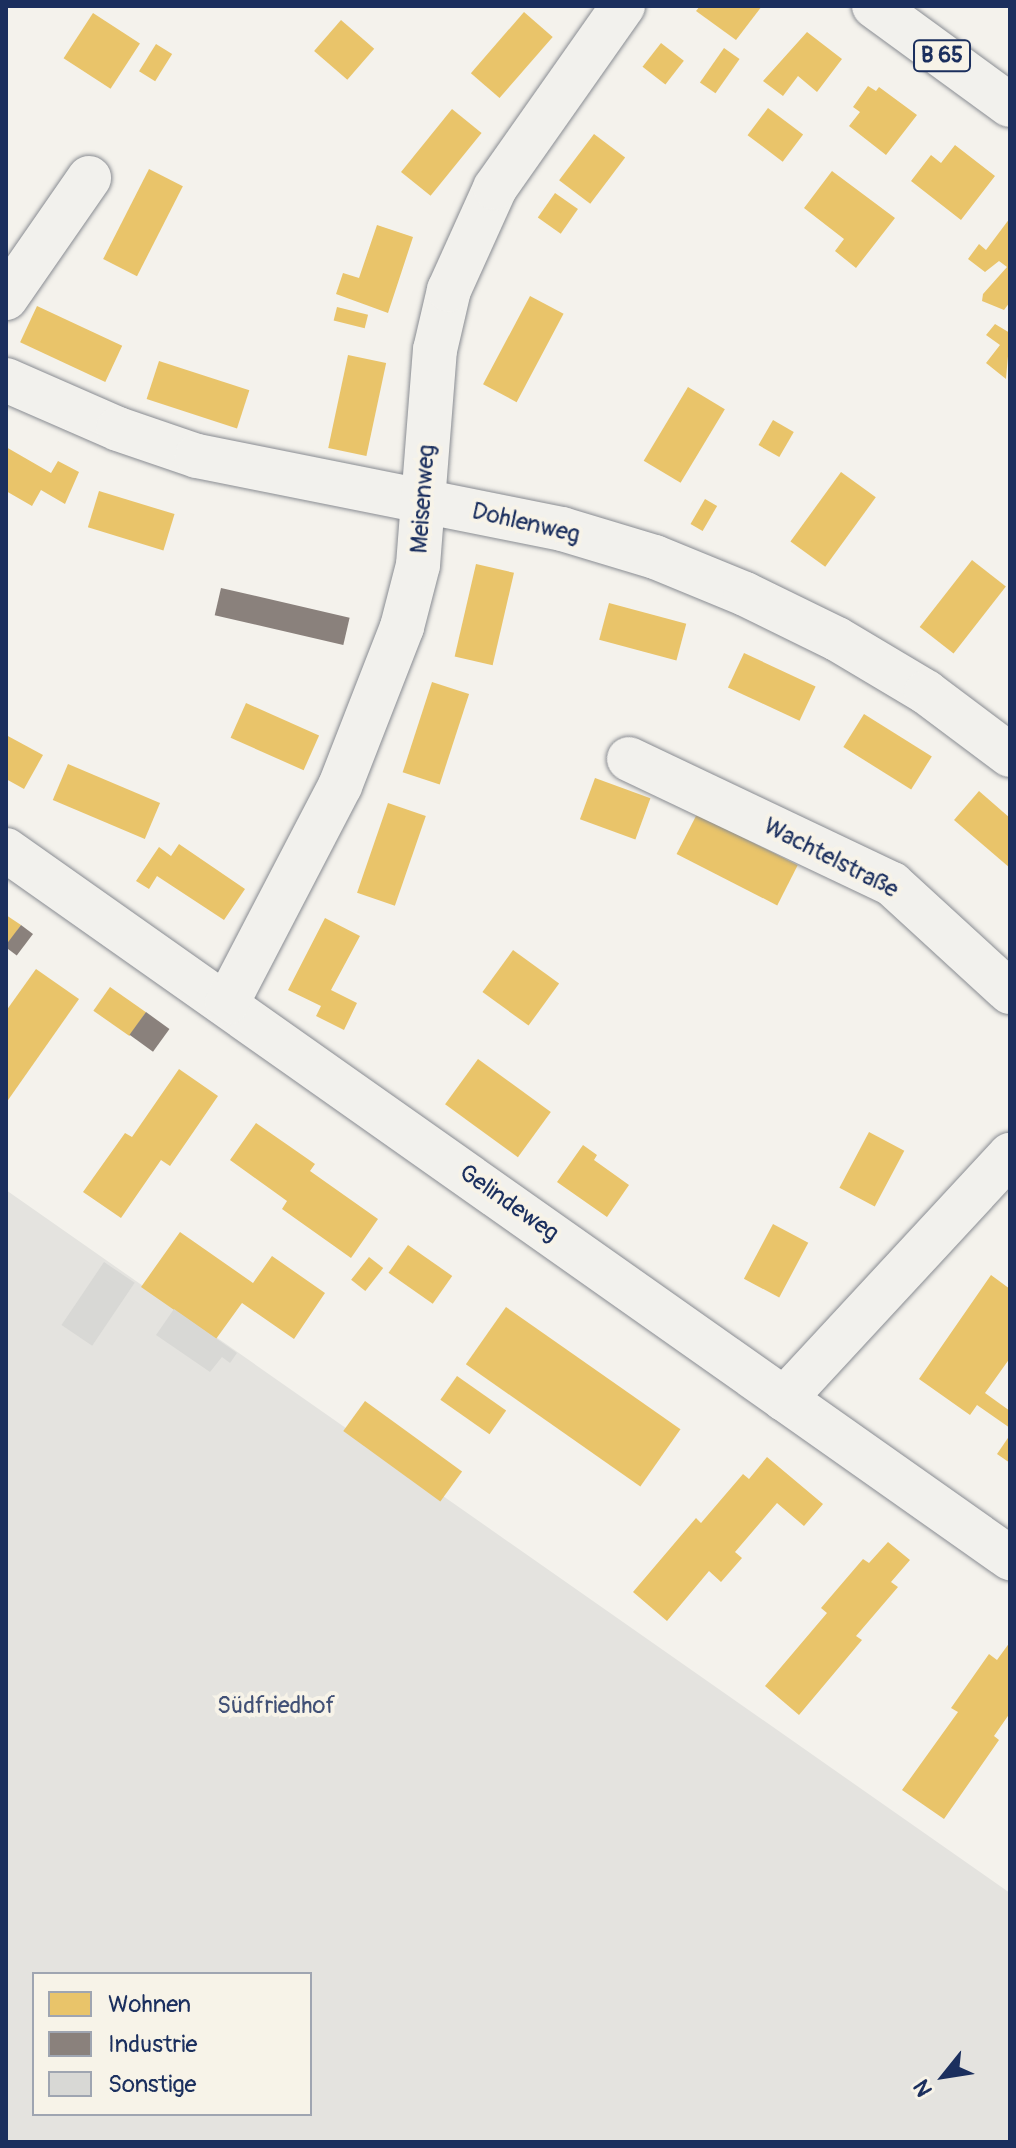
<!DOCTYPE html>
<meta charset="utf-8">
<style>
body{margin:0}
#map{position:relative;width:1016px;height:2148px;overflow:hidden;background:#f4f2ec;font-family:Pangolin,sans-serif}
div>[style]{position:absolute}
.built>*{inset:0;background:#e4e3df}
.homes>*{inset:0;background:#e9c46a;transform-origin:0 0}
.industry>*{inset:0;background:#8a817c;transform-origin:0 0}
.building>*{inset:0;background:#d8d8d5;transform-origin:0 0}
.roads{filter:drop-shadow(0 0 2px #898c92) drop-shadow(0 0 2px #898c92)}
.minor>*{height:44px;margin:-22px;padding:0 22px;transform-origin:22px;border-radius:22px;background:#f2f1ed}
.major>*{height:44px;margin:-22px;padding:0 22px;transform-origin:22px;border-radius:22px;background:#f2f1ed}
span{translate:-50% -50%;white-space:nowrap;text-align:center;line-height:1.15;-webkit-text-stroke:8px #f7f3e8;paint-order:stroke}
.shield-label span{padding:2px 6px;background:#f7f3e8;border:2px solid;border-radius:6px;-webkit-text-stroke-width:0}
.shield-label{font-size:22px;color:#1b2f5e;font-weight:700}
.street-label{font-size:24px;color:#1b2f5e}
.park-label{font-size:24px;color:#415076}
.frame{position:absolute;inset:0;border:8px solid #1b2f5e;pointer-events:none}
.legend{position:absolute;left:32px;top:1972px;width:280px;height:144px;box-sizing:border-box;background:#f7f3e8;border:2px solid #9fa5b1;margin:0;padding:10px 14px;list-style:none;font-size:24px;color:#1b2f5e}
.legend li{display:flex;align-items:center;gap:16px;height:40px}
.legend b{width:40px;border:2px solid #9fa5b1}
.north{position:absolute;left:904px;top:2036px;width:80px;height:80px;-webkit-text-stroke:6px #f7f3e8;paint-order:stroke;rotate:240deg;font-size:22px;font-weight:700;line-height:32px;text-align:center;color:#1b2f5e}
.north::after{content:'';display:block;margin:auto;width:28px;height:36px;background:#1b2f5e;clip-path:polygon(50% 0,100% 100%,50% 72%,0 100%)}
</style>
<div id="map">
<div class="built">
<i style="clip-path:polygon(evenodd,6px 1190px,1010px 1893px,1010px 2142px,6px 2142px,6px 1190px,34px 1974px,310px 1974px,310px 2114px,34px 2114px,34px 1974px)"></i>
</div>
<div class="homes">
<i style="clip-path:polygon(700px 6px,762px 6px,736px 40px,696px 11px)"></i>
<i style="left:524px;top:12px;width:38px;height:81px;rotate:41deg"></i>
<i style="left:93px;top:13px;width:56px;height:54px;rotate:33deg"></i>
<i style="left:341px;top:20px;width:44px;height:41px;rotate:41deg"></i>
<i style="clip-path:polygon(807px 32px,842px 59px,817px 92px,798px 76px,783px 96px,763px 81px)"></i>
<i style="left:661px;top:43px;width:29px;height:30px;rotate:38deg"></i>
<i style="left:156px;top:44px;width:19px;height:32px;rotate:32deg"></i>
<i style="left:724px;top:48px;width:19px;height:42px;rotate:35deg"></i>
<i style="clip-path:polygon(868px 86px,876px 91px,879px 87px,917px 115px,886px 155px,849px 126px,860px 112px,853px 107px)"></i>
<i style="left:768px;top:108px;width:44px;height:34px;rotate:37deg"></i>
<i style="left:452px;top:109px;width:38px;height:81px;rotate:39deg"></i>
<i style="left:594px;top:134px;width:39px;height:58px;rotate:37deg"></i>
<i style="clip-path:polygon(955px 145px,995px 176px,961px 220px,911px 181px,931px 155px,941px 163px)"></i>
<i style="left:149px;top:169px;width:38px;height:101px;rotate:27deg"></i>
<i style="clip-path:polygon(832px 171px,895px 218px,856px 268px,835px 251px,844px 239px,804px 208px)"></i>
<i style="left:555px;top:193px;width:28px;height:30px;rotate:35deg"></i>
<i style="clip-path:polygon(1010px 218px,1010px 302px,1004px 310px,982px 301px,983px 294px,1007px 267px,999px 261px,985px 272px,968px 259px,979px 244px,986px 250px)"></i>
<i style="clip-path:polygon(377px 225px,413px 237px,388px 313px,336px 294px,343px 273px,359px 278px)"></i>
<i style="left:530px;top:296px;width:38px;height:100px;rotate:28deg"></i>
<i style="left:37px;top:306px;width:94px;height:40px;rotate:25deg"></i>
<i style="left:337px;top:307px;width:32px;height:14px;rotate:14deg"></i>
<i style="clip-path:polygon(995px 324px,1010px 333px,1006px 379px,986px 363px,1000px 345px,986px 335px)"></i>
<i style="left:348px;top:355px;width:39px;height:95px;rotate:12deg"></i>
<i style="left:159px;top:361px;width:95px;height:40px;rotate:18deg"></i>
<i style="left:688px;top:387px;width:43px;height:86px;rotate:31deg"></i>
<i style="left:773px;top:420px;width:24px;height:29px;rotate:30deg"></i>
<i style="clip-path:polygon(6px 447px,51px 473px,58px 461px,79px 472px,65px 504px,41px 490px,32px 506px,6px 491px)"></i>
<i style="left:841px;top:472px;width:43px;height:86px;rotate:36deg"></i>
<i style="left:99px;top:491px;width:79px;height:38px;rotate:17deg"></i>
<i style="left:705px;top:499px;width:14px;height:29px;rotate:30deg"></i>
<i style="left:972px;top:560px;width:43px;height:85px;rotate:38deg"></i>
<i style="left:476px;top:564px;width:39px;height:95px;rotate:13deg"></i>
<i style="left:609px;top:603px;width:80px;height:38px;rotate:15deg"></i>
<i style="left:744px;top:653px;width:79px;height:38px;rotate:25deg"></i>
<i style="left:432px;top:682px;width:39px;height:95px;rotate:18deg"></i>
<i style="left:246px;top:703px;width:80px;height:38px;rotate:24deg"></i>
<i style="left:864px;top:714px;width:80px;height:39px;rotate:32deg"></i>
<i style="clip-path:polygon(6px 735px,43px 755px,24px 789px,6px 779px)"></i>
<i style="left:68px;top:764px;width:100px;height:39px;rotate:23deg"></i>
<i style="left:595px;top:778px;width:59px;height:44px;rotate:20deg"></i>
<i style="clip-path:polygon(979px 791px,1010px 818px,1010px 868px,954px 820px)"></i>
<i style="left:388px;top:803px;width:40px;height:95px;rotate:19deg"></i>
<i style="left:697px;top:814px;width:113px;height:45px;rotate:27deg"></i>
<i style="clip-path:polygon(179px 844px,245px 889px,224px 920px,157px 876px,149px 889px,136px 881px,159px 847px,171px 856px)"></i>
<i style="clip-path:polygon(6px 915px,21px 925px,6px 947px)"></i>
<i style="clip-path:polygon(325px 918px,360px 936px,331px 990px,357px 1003px,344px 1030px,316px 1016px,321px 1006px,288px 990px)"></i>
<i style="left:513px;top:950px;width:57px;height:52px;rotate:36deg"></i>
<i style="clip-path:polygon(36px 969px,79px 999px,6px 1103px,6px 1011px)"></i>
<i style="left:110px;top:987px;width:44px;height:29px;rotate:35deg"></i>
<i style="left:478px;top:1059px;width:90px;height:56px;rotate:36deg"></i>
<i style="clip-path:polygon(179px 1069px,218px 1096px,170px 1166px,161px 1160px,121px 1218px,83px 1192px,125px 1133px,132px 1137px)"></i>
<i style="clip-path:polygon(256px 1123px,315px 1164px,310px 1171px,378px 1219px,351px 1258px,282px 1209px,287px 1201px,230px 1160px)"></i>
<i style="left:869px;top:1132px;width:40px;height:63px;rotate:28deg"></i>
<i style="clip-path:polygon(583px 1145px,597px 1155px,594px 1160px,629px 1185px,607px 1217px,557px 1182px)"></i>
<i style="left:773px;top:1224px;width:40px;height:62px;rotate:28deg"></i>
<i style="clip-path:polygon(180px 1232px,253px 1283px,272px 1256px,325px 1293px,294px 1339px,242px 1303px,216px 1339px,141px 1287px)"></i>
<i style="left:408px;top:1245px;width:54px;height:34px;rotate:35deg"></i>
<i style="left:369px;top:1257px;width:18px;height:29px;rotate:38deg"></i>
<i style="clip-path:polygon(991px 1275px,1010px 1289px,1010px 1358px,985px 1393px,1010px 1411px,1010px 1428px,977px 1405px,970px 1415px,919px 1379px)"></i>
<i style="left:506px;top:1307px;width:213px;height:70px;rotate:35deg"></i>
<i style="left:457px;top:1376px;width:60px;height:29px;rotate:35deg"></i>
<i style="left:365px;top:1401px;width:120px;height:37px;rotate:36deg"></i>
<i style="clip-path:polygon(1010px 1435px,1010px 1463px,997px 1454px)"></i>
<i style="clip-path:polygon(767px 1457px,823px 1504px,804px 1526px,777px 1503px,735px 1552px,742px 1558px,721px 1582px,709px 1571px,667px 1621px,633px 1592px,696px 1518px,701px 1523px,743px 1474px,749px 1479px)"></i>
<i style="clip-path:polygon(888px 1542px,910px 1560px,891px 1582px,898px 1587px,856px 1636px,862px 1640px,799px 1715px,765px 1686px,827px 1613px,821px 1608px,863px 1559px,869px 1563px)"></i>
<i style="clip-path:polygon(1010px 1642px,1010px 1713px,994px 1736px,999px 1740px,944px 1819px,902px 1790px,958px 1712px,951px 1708px,989px 1654px,997px 1660px)"></i>
</div>
<div class="industry">
<i style="left:221px;top:588px;width:132px;height:28px;rotate:13deg"></i>
<i style="left:21px;top:925px;width:15px;height:27px;rotate:37deg"></i>
<i style="left:146px;top:1012px;width:29px;height:28px;rotate:36deg"></i>
</div>
<div class="building">
<i style="left:104px;top:1262px;width:37px;height:76px;rotate:34deg"></i>
<i style="clip-path:polygon(174px 1309px,237px 1353px,230px 1363px,222px 1357px,210px 1372px,156px 1335px)"></i>
</div>
<div class="roads">
<div class="minor">
<i style="left:6px;top:298px;width:146px;rotate:-55.3deg"></i>
<i style="left:6px;top:380px;width:122px;rotate:23.6deg"></i>
<i style="left:118px;top:429px;width:83px;rotate:18.9deg"></i>
<i style="left:197px;top:456px;width:372px;rotate:11.3deg"></i>
<i style="left:562px;top:529px;width:97px;rotate:16.8deg"></i>
<i style="left:655px;top:557px;width:97px;rotate:22.3deg"></i>
<i style="left:745px;top:594px;width:102px;rotate:26.1deg"></i>
<i style="left:837px;top:639px;width:104px;rotate:30.8deg"></i>
<i style="left:926px;top:692px;width:105px;rotate:36.9deg"></i>
<i style="left:629px;top:759px;width:291px;rotate:25.4deg"></i>
<i style="left:892px;top:884px;width:160px;rotate:42.5deg"></i>
<i style="left:6px;top:850px;width:1229px;rotate:35.19deg"></i>
<i style="left:227px;top:1003px;width:245px;rotate:-62.5deg"></i>
<i style="left:340px;top:786px;width:171px;rotate:-68.7deg"></i>
<i style="left:402px;top:627px;width:64px;rotate:-75.5deg"></i>
<i style="left:418px;top:565px;width:216px;rotate:-85.5deg"></i>
<i style="left:435px;top:350px;width:62px;rotate:-76.9deg"></i>
<i style="left:449px;top:290px;width:112px;rotate:-65.7deg"></i>
<i style="left:495px;top:188px;width:223px;rotate:-54.9deg"></i>
<i style="left:784px;top:1399px;width:333px;rotate:-47.2deg"></i>
</div>
<div class="major">
<i style="left:874px;top:6px;width:168px;rotate:36.1deg"></i>
</div>
</div>
<div class="shield-label">
<span style="left:942px;top:56px">B 65</span>
</div>
<div class="street-label">
<span style="left:423px;top:499px;rotate:-86deg">Meisenweg</span>
<span style="left:526px;top:523px;rotate:13deg">Dohlenweg</span>
<span style="left:831px;top:858px;rotate:27deg">Wachtelstraße</span>
<span style="left:509px;top:1203px;rotate:35deg">Gelindeweg</span>
</div>
<div class="park-label">
<span style="left:276px;top:1706px">Südfriedhof</span>
</div>
<div class="frame"></div>
<ul class="legend">
<li><b style="height:22px;background:#e9c46a"></b>Wohnen</li>
<li><b style="height:22px;background:#8a817c"></b>Industrie</li>
<li><b style="height:22px;background:#d8d8d5"></b>Sonstige</li>
</ul>
<div class="north">N</div>
</div>
